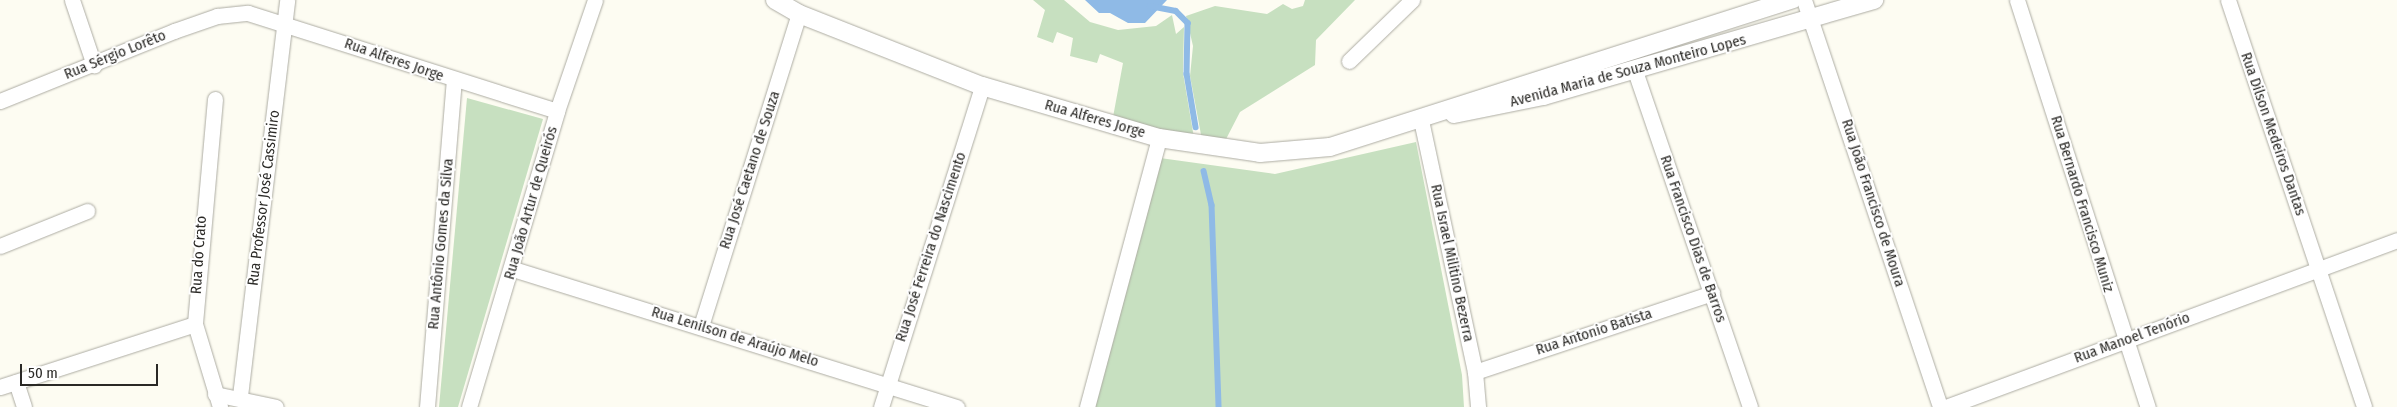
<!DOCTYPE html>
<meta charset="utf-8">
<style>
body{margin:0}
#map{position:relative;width:2397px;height:407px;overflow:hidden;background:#fdfcf2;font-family:"Fira Sans Condensed",sans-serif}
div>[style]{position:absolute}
.green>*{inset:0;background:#c7e0c0}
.water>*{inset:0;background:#8fbae6}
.stream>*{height:5.5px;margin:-2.75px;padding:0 2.75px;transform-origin:2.75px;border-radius:2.75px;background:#8fbae6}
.roads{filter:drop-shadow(0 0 1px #adaca3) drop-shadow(0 0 1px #adaca3)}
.minor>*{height:15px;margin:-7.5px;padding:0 7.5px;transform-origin:7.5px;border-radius:7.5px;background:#fff}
.tertiary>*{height:18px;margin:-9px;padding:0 9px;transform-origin:9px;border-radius:9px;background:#fff}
span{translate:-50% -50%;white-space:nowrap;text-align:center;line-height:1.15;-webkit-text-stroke:4px #fff;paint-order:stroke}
.street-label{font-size:15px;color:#2a2926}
.scale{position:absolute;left:20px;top:364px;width:138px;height:22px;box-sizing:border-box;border:2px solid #2a2926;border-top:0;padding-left:6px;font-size:15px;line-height:18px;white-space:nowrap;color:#2a2926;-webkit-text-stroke:4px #fff;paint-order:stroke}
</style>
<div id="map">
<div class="green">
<i style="clip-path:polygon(1033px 0,1064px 0,1090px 22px,1118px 30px,1156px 26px,1172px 15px,1176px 34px,1184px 27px,1183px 73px,1194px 138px,1113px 117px,1123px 63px,1100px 54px,1097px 63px,1070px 56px,1073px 38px,1057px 32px,1053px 43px,1037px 37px,1045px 10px)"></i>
<i style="clip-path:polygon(1305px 0,1355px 0,1316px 40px,1315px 65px,1240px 112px,1224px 143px,1202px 140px,1190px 76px,1193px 46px,1186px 16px,1215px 6px,1267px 14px,1283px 4px,1292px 9px,1303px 6px)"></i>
<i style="clip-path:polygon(467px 98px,543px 119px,458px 407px,439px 407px)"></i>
<i style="clip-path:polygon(1416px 142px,1462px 375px,1464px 407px,1095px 407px,1160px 158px,1275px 174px)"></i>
</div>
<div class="water">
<i style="clip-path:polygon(1085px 0,1167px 0,1145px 23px,1128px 23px,1110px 13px,1099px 13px)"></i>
</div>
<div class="stream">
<i style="left:1150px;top:6px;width:26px;rotate:11deg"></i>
<i style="left:1176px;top:11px;width:17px;rotate:45deg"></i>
<i style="left:1188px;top:23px;width:51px;rotate:91.1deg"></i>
<i style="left:1187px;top:74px;width:54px;rotate:80.4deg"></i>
<i style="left:1204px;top:171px;width:35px;rotate:77deg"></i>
<i style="left:1212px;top:205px;width:202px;rotate:88deg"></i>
</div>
<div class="roads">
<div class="minor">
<i style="left:72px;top:0;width:69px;rotate:71.3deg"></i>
<i style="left:1804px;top:0;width:429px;rotate:71.5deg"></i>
<i style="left:2017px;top:0;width:428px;rotate:72.2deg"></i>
<i style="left:2228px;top:0;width:429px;rotate:71.5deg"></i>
<i style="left:1349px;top:61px;width:88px;rotate:-44.1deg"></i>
<i style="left:1635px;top:71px;width:355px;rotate:71.1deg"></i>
<i style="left:215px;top:99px;width:226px;rotate:95.1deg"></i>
<i style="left:195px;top:324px;width:87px;rotate:73.2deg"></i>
<i style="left:0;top:101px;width:188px;rotate:-21.9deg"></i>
<i style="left:174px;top:31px;width:46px;rotate:-19.2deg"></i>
<i style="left:217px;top:16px;width:31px;rotate:-6deg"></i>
<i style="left:248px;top:13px;width:324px;rotate:17.6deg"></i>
<i style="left:1421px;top:120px;width:258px;rotate:77.9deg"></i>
<i style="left:1475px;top:372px;width:35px;rotate:85deg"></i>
<i style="left:0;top:246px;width:94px;rotate:-21.9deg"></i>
<i style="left:513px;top:269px;width:465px;rotate:17.3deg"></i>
<i style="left:701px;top:326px;width:327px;rotate:-72.6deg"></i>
<i style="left:1475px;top:372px;width:250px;rotate:-18.4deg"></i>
<i style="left:16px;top:382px;width:26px;rotate:72deg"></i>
<i style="left:0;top:387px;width:205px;rotate:-17.9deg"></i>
<i style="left:215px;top:394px;width:62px;rotate:12deg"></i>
<i style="left:240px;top:396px;width:399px;rotate:-83.2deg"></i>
<i style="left:427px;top:407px;width:327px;rotate:-85.3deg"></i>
<i style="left:469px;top:407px;width:309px;rotate:-73.4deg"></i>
<i style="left:557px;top:111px;width:117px;rotate:-71.1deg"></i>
<i style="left:881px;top:407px;width:337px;rotate:-72.5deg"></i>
<i style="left:1087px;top:407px;width:278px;rotate:-75deg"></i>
<i style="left:1946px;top:407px;width:481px;rotate:-20.3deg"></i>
</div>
<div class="tertiary">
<i style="left:775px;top:0;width:28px;rotate:30deg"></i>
<i style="left:799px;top:14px;width:197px;rotate:21.5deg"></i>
<i style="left:982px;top:86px;width:184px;rotate:16.4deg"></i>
<i style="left:1159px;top:138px;width:102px;rotate:8.4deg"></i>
<i style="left:1260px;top:153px;width:70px;rotate:-4.9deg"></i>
<i style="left:1330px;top:147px;width:485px;rotate:-17.7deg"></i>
<i style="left:1454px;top:114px;width:91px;rotate:-11.4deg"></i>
<i style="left:1543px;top:96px;width:345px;rotate:-16.2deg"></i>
</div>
</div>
<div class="street-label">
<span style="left:115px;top:55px;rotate:-22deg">Rua Sérgio Lorêto</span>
<span style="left:394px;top:60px;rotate:19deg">Rua Alferes Jorge</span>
<span style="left:1628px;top:71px;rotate:-15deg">Avenida Maria de Souza Monteiro Lopes</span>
<span style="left:1095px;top:119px;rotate:16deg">Rua Alferes Jorge</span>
<span style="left:2273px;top:134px;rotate:71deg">Rua Dilson Medeiros Dantas</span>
<span style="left:750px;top:170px;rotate:-72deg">Rua José Caetano de Souza</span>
<span style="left:264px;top:198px;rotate:-83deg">Rua Professor José Cassimiro</span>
<span style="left:531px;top:203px;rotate:-74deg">Rua João Artur de Queirós</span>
<span style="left:1873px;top:203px;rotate:72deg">Rua João Francisco de Moura</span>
<span style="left:2082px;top:204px;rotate:73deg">Rua Bernardo Francisco Muniz</span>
<span style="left:1693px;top:239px;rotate:71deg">Rua Francisco Dias de Barros</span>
<span style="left:441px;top:244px;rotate:-85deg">Rua Antônio Gomes da Silva</span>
<span style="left:931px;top:247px;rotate:-72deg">Rua José Ferreira do Nascimento</span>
<span style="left:199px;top:255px;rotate:-86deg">Rua do Crato</span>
<span style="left:1452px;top:263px;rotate:78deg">Rua Israel Militino Bezerra</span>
<span style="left:1594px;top:332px;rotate:-18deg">Rua Antonio Batista</span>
<span style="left:735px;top:337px;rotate:17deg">Rua Lenilson de Araújo Melo</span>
<span style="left:2132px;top:338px;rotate:-20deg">Rua Manoel Tenório</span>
</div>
<div class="scale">50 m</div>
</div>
